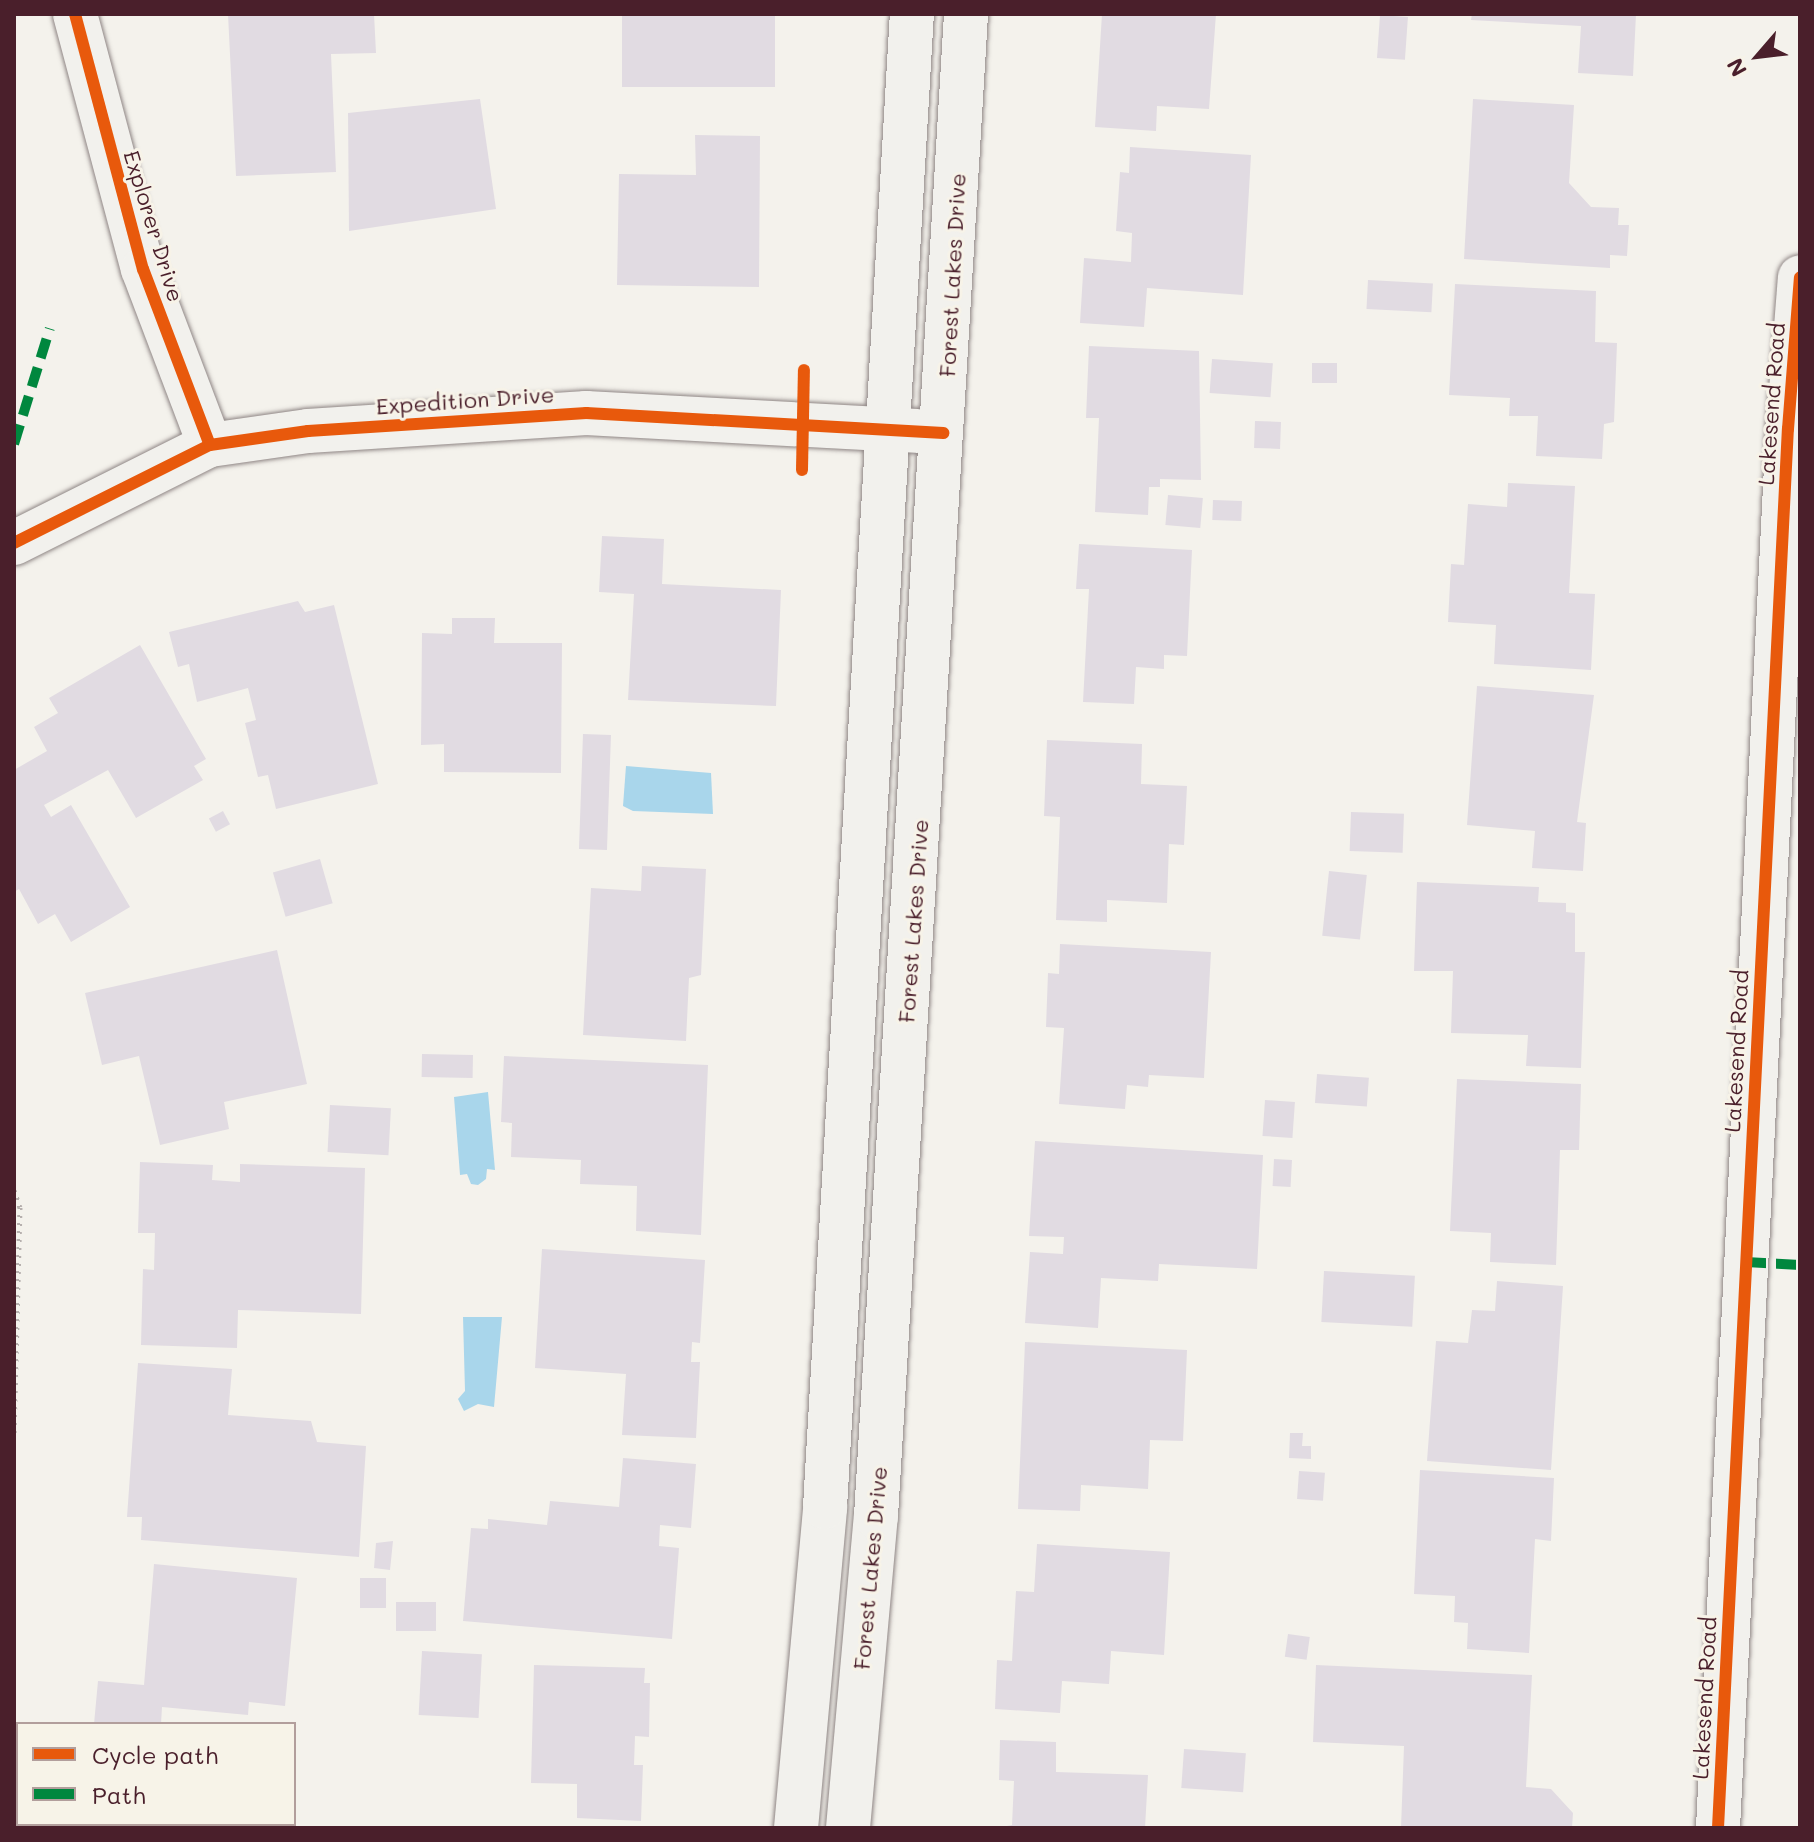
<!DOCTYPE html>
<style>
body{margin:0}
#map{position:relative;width:1814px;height:1842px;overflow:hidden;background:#f4f2ec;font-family:Mali,sans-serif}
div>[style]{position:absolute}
.water>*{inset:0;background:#a9d6eb}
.building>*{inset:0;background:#e1dbe2;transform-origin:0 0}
.path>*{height:5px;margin-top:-2.5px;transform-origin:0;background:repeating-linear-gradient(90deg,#b6b0ae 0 2px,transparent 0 8px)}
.roads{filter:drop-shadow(0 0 2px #8f8685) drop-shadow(0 0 2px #8f8685)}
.street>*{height:44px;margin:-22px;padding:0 22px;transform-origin:22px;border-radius:22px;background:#f2f1ed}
.secondary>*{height:44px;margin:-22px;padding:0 22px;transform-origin:22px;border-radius:22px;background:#f2f1ed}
.quiet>*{height:10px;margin-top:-5px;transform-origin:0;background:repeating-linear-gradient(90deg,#00873e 0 20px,transparent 0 30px)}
.cycleway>*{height:12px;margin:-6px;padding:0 6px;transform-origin:6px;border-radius:6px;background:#e8590c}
span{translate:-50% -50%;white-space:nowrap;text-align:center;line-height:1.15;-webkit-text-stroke:6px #f7f3e8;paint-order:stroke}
.street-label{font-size:22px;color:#4a1f2b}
.frame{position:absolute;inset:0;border:16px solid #4a1f2b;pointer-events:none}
.legend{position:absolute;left:16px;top:1722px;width:280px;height:104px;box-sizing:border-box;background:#f7f3e8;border:2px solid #b29e9c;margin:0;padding:10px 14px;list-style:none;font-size:24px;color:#4a1f2b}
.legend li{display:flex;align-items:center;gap:16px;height:40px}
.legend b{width:40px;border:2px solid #b29e9c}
.north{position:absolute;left:1718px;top:16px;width:80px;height:80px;-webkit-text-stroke:6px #f7f3e8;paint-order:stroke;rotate:242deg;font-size:22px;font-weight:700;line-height:32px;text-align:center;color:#4a1f2b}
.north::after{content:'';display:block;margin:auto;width:28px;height:36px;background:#4a1f2b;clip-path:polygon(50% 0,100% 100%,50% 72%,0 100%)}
</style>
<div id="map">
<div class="water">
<i style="clip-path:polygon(626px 766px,711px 773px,713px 814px,633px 811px,623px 806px)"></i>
<i style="clip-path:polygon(488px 1092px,495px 1170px,487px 1169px,486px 1179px,478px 1185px,471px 1184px,467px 1174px,460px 1175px,454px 1097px)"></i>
<i style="clip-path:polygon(463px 1317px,502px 1317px,494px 1407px,478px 1404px,464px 1411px,458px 1399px,465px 1391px)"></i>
</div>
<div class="building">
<i style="clip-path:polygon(228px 14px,374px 14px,376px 53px,331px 54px,336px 172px,236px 176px)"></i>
<i style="left:622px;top:14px;width:153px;height:73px"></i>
<i style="clip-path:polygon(1102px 14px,1216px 14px,1209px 109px,1157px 106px,1156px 131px,1095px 127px)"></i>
<i style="clip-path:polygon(1472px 14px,1636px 14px,1633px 76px,1578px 73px,1581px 26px,1471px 20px)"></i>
<i style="left:1380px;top:15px;width:28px;height:43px;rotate:4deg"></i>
<i style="clip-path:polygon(480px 99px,496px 209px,349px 231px,348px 113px)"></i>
<i style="clip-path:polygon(1473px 99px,1574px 105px,1569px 183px,1591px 207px,1619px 208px,1618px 225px,1629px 225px,1627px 256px,1610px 255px,1610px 268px,1464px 259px)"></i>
<i style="clip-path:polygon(695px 135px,760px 136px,759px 287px,617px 285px,619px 174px,696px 175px)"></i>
<i style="clip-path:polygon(1130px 147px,1251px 155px,1243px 295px,1147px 288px,1144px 327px,1080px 323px,1084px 258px,1131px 262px,1132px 233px,1116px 231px,1120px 172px,1129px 173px)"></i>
<i style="left:1368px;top:280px;width:65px;height:29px;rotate:3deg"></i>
<i style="clip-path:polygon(1455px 284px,1596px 291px,1595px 342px,1617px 343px,1614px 422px,1604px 424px,1602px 459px,1536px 456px,1538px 416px,1509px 416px,1510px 398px,1449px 395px)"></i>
<i style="clip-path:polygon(1089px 346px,1199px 351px,1201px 480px,1160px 479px,1160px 487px,1149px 487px,1148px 515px,1095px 512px,1099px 418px,1086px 418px)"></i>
<i style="left:1212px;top:359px;width:61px;height:34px;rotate:4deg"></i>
<i style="left:1312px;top:363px;width:25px;height:20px"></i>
<i style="left:1255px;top:421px;width:26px;height:27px;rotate:2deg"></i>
<i style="clip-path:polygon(1508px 483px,1575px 486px,1569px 593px,1595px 594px,1591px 670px,1494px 664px,1496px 625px,1448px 622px,1451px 564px,1464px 565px,1468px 504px,1507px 507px)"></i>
<i style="left:1168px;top:495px;width:35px;height:30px;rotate:5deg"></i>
<i style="left:1213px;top:500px;width:29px;height:20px;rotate:2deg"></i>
<i style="clip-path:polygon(602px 536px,664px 539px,662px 584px,781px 590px,776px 706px,628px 700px,634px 594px,599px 592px)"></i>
<i style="clip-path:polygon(1079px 544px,1192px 550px,1187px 656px,1164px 655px,1164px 669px,1136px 667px,1134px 704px,1083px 702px,1089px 589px,1076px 589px)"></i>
<i style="clip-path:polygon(298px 601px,305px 612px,334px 605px,378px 784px,276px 809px,268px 775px,258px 777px,245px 723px,256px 720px,248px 688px,197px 702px,189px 664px,178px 667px,169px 632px)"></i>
<i style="clip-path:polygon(452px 618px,495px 618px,494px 643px,562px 643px,561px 773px,444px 772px,444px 744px,421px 745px,422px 633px,452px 634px)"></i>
<i style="clip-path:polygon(140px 645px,206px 759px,194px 766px,203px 780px,136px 818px,108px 770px,44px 805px,51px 817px,71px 805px,130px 907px,71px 942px,55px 914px,38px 924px,19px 889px,14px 892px,14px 770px,47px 751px,34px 727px,58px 713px,49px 698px)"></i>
<i style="clip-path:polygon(1477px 686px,1594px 695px,1577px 822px,1586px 823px,1583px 871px,1532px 868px,1535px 831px,1467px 825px)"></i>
<i style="left:583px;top:734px;width:28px;height:115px;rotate:2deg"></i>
<i style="clip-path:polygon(1047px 740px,1142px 744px,1141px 784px,1187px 786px,1184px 845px,1169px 844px,1167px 903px,1107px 900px,1107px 922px,1056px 920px,1060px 817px,1044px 816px)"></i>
<i style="left:223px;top:811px;width:15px;height:16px;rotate:62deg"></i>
<i style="left:1351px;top:812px;width:53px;height:39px;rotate:2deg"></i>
<i style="left:320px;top:859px;width:46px;height:49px;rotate:74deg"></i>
<i style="clip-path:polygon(642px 866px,706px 869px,701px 975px,689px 978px,686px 1041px,583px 1035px,591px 888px,641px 891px)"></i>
<i style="left:1329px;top:871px;width:38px;height:65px;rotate:6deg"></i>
<i style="clip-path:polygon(1417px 882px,1539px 887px,1538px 902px,1566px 903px,1566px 912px,1575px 913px,1575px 952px,1585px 952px,1581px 1068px,1526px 1066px,1528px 1035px,1451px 1033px,1453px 971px,1414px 971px)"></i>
<i style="clip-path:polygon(1060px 944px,1211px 952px,1204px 1078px,1149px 1075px,1148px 1087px,1127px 1085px,1125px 1109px,1059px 1104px,1064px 1028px,1046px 1027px,1048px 973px,1059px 974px)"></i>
<i style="clip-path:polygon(277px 950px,307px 1084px,224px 1102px,229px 1129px,160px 1145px,139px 1056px,102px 1065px,85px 993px)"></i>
<i style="left:422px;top:1054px;width:51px;height:23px;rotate:1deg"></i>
<i style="clip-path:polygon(504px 1056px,708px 1065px,701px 1235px,636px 1231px,637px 1186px,580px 1184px,581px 1160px,511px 1157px,512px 1123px,501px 1122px)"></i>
<i style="left:1317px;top:1074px;width:52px;height:29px;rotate:4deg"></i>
<i style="clip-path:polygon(1457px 1079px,1581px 1084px,1579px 1150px,1560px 1150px,1556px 1265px,1490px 1262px,1491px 1233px,1450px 1231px)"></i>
<i style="left:1265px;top:1100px;width:30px;height:36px;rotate:4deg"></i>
<i style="left:330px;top:1105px;width:61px;height:47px;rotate:3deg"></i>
<i style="clip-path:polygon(1035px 1141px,1263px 1155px,1257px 1269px,1159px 1264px,1158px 1281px,1101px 1278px,1098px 1328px,1025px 1323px,1030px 1252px,1063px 1254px,1064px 1237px,1029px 1236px)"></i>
<i style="left:1274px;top:1159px;width:18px;height:27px;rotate:3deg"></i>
<i style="clip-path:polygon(140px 1162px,213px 1165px,212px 1180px,240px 1182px,240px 1164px,365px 1168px,361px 1314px,238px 1310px,237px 1348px,141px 1345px,143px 1269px,154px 1270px,155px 1233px,138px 1233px)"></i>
<i style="clip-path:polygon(542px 1249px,705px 1260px,700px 1343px,692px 1342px,691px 1362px,700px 1362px,696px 1438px,622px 1435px,626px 1374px,535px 1368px)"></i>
<i style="left:1324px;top:1271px;width:91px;height:51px;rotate:3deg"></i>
<i style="clip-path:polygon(1497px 1281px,1563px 1286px,1551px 1470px,1427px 1461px,1436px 1341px,1468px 1343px,1472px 1310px,1495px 1311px)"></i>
<i style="clip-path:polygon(1025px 1342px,1187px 1350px,1183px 1441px,1150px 1440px,1148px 1489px,1081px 1485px,1080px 1511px,1018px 1509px)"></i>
<i style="clip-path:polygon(138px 1363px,232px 1369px,228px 1415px,311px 1421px,317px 1442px,366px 1446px,359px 1557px,141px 1540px,142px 1517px,127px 1517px)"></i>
<i style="clip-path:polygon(1290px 1433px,1303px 1433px,1302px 1446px,1311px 1446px,1311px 1459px,1289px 1458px)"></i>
<i style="clip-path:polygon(623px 1458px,696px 1464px,691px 1528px,660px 1525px,659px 1546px,679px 1548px,672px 1639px,463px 1621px,471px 1528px,488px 1529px,488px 1519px,547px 1525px,550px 1501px,619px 1507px)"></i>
<i style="clip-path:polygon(1420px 1470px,1554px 1478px,1551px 1541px,1535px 1539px,1529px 1653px,1467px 1649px,1468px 1623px,1454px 1622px,1455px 1596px,1414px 1594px)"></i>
<i style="left:1299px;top:1471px;width:26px;height:28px;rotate:4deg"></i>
<i style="clip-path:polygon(393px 1541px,390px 1570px,374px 1568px,376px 1543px)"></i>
<i style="clip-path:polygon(1037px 1544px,1170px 1552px,1164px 1655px,1111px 1651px,1109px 1684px,1062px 1681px,1060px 1713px,995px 1709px,997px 1660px,1012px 1661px,1016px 1591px,1034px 1592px)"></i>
<i style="clip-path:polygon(154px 1564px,297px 1578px,285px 1706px,249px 1702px,248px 1715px,162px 1707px,161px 1724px,94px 1724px,98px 1681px,144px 1685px)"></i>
<i style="left:360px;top:1578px;width:26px;height:30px"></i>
<i style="left:396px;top:1602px;width:40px;height:29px"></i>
<i style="left:1288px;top:1634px;width:22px;height:23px;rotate:8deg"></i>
<i style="left:422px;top:1651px;width:60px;height:64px;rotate:3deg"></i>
<i style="clip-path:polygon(534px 1665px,645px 1668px,644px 1683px,650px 1683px,649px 1737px,635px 1736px,634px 1765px,643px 1765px,641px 1821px,577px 1818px,577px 1784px,531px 1783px)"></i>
<i style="clip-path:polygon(1316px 1665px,1532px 1675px,1526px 1787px,1551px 1789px,1573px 1813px,1572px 1828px,1401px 1828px,1404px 1746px,1313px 1742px)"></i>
<i style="clip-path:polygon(1000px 1740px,1056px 1742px,1056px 1772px,1148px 1775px,1145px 1828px,996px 1828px,1012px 1825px,1014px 1781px,999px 1780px)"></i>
<i style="left:1184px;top:1749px;width:62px;height:39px;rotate:4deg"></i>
<i style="clip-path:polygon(102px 1824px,262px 1824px,101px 1828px)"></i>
</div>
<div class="path">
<i style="left:14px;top:1190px;width:18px;rotate:71deg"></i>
<i style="left:20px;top:1207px;width:226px;rotate:91.5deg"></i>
</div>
<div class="roads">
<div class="street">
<i style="left:1718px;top:1828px;width:1401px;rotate:-87.14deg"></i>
<i style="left:1788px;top:429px;width:152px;rotate:-85.5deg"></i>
</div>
<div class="secondary">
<i style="left:75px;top:14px;width:264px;rotate:75.1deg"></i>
<i style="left:143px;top:269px;width:188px;rotate:69.2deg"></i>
<i style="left:14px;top:543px;width:219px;rotate:-26.6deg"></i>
<i style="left:210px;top:445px;width:99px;rotate:-8.1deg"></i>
<i style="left:308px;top:431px;width:279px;rotate:-3.7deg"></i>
<i style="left:586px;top:413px;width:331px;rotate:3.1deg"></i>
<i style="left:796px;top:1828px;width:322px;rotate:-84.8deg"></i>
<i style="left:825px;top:1507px;width:1496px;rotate:-86.67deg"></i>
<i style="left:848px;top:1828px;width:313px;rotate:-84.9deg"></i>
<i style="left:876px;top:1516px;width:1505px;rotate:-86.57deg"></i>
</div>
</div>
<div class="quiet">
<i style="left:14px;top:444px;width:121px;rotate:-72.8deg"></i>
<i style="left:1746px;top:1262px;width:54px;rotate:3.2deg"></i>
</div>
<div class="cycleway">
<i style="left:75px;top:14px;width:264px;rotate:75.1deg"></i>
<i style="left:143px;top:269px;width:188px;rotate:69.2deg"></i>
<i style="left:802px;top:470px;width:100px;rotate:-88.9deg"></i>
<i style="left:14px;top:543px;width:219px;rotate:-26.6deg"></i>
<i style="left:210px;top:445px;width:99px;rotate:-8.1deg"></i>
<i style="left:308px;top:431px;width:279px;rotate:-3.7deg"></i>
<i style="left:586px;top:413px;width:358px;rotate:3.2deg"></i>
<i style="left:1718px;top:1828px;width:1401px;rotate:-87.14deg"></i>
<i style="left:1788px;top:429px;width:152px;rotate:-85.5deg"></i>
</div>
<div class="street-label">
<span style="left:154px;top:226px;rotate:73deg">Explorer Drive</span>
<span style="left:952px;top:275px;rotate:-87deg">Forest Lakes Drive</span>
<span style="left:465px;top:400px;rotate:-4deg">Expedition Drive</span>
<span style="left:1771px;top:404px;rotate:-86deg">Lakesend Road</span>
<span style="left:913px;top:921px;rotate:-86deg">Forest Lakes Drive</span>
<span style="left:1736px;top:1051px;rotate:-87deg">Lakesend Road</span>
<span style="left:870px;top:1568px;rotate:-85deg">Forest Lakes Drive</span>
<span style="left:1704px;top:1698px;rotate:-87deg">Lakesend Road</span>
</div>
<div class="frame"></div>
<ul class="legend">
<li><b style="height:10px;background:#e8590c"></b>Cycle path</li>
<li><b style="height:10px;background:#00873e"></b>Path</li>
</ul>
<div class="north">N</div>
</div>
